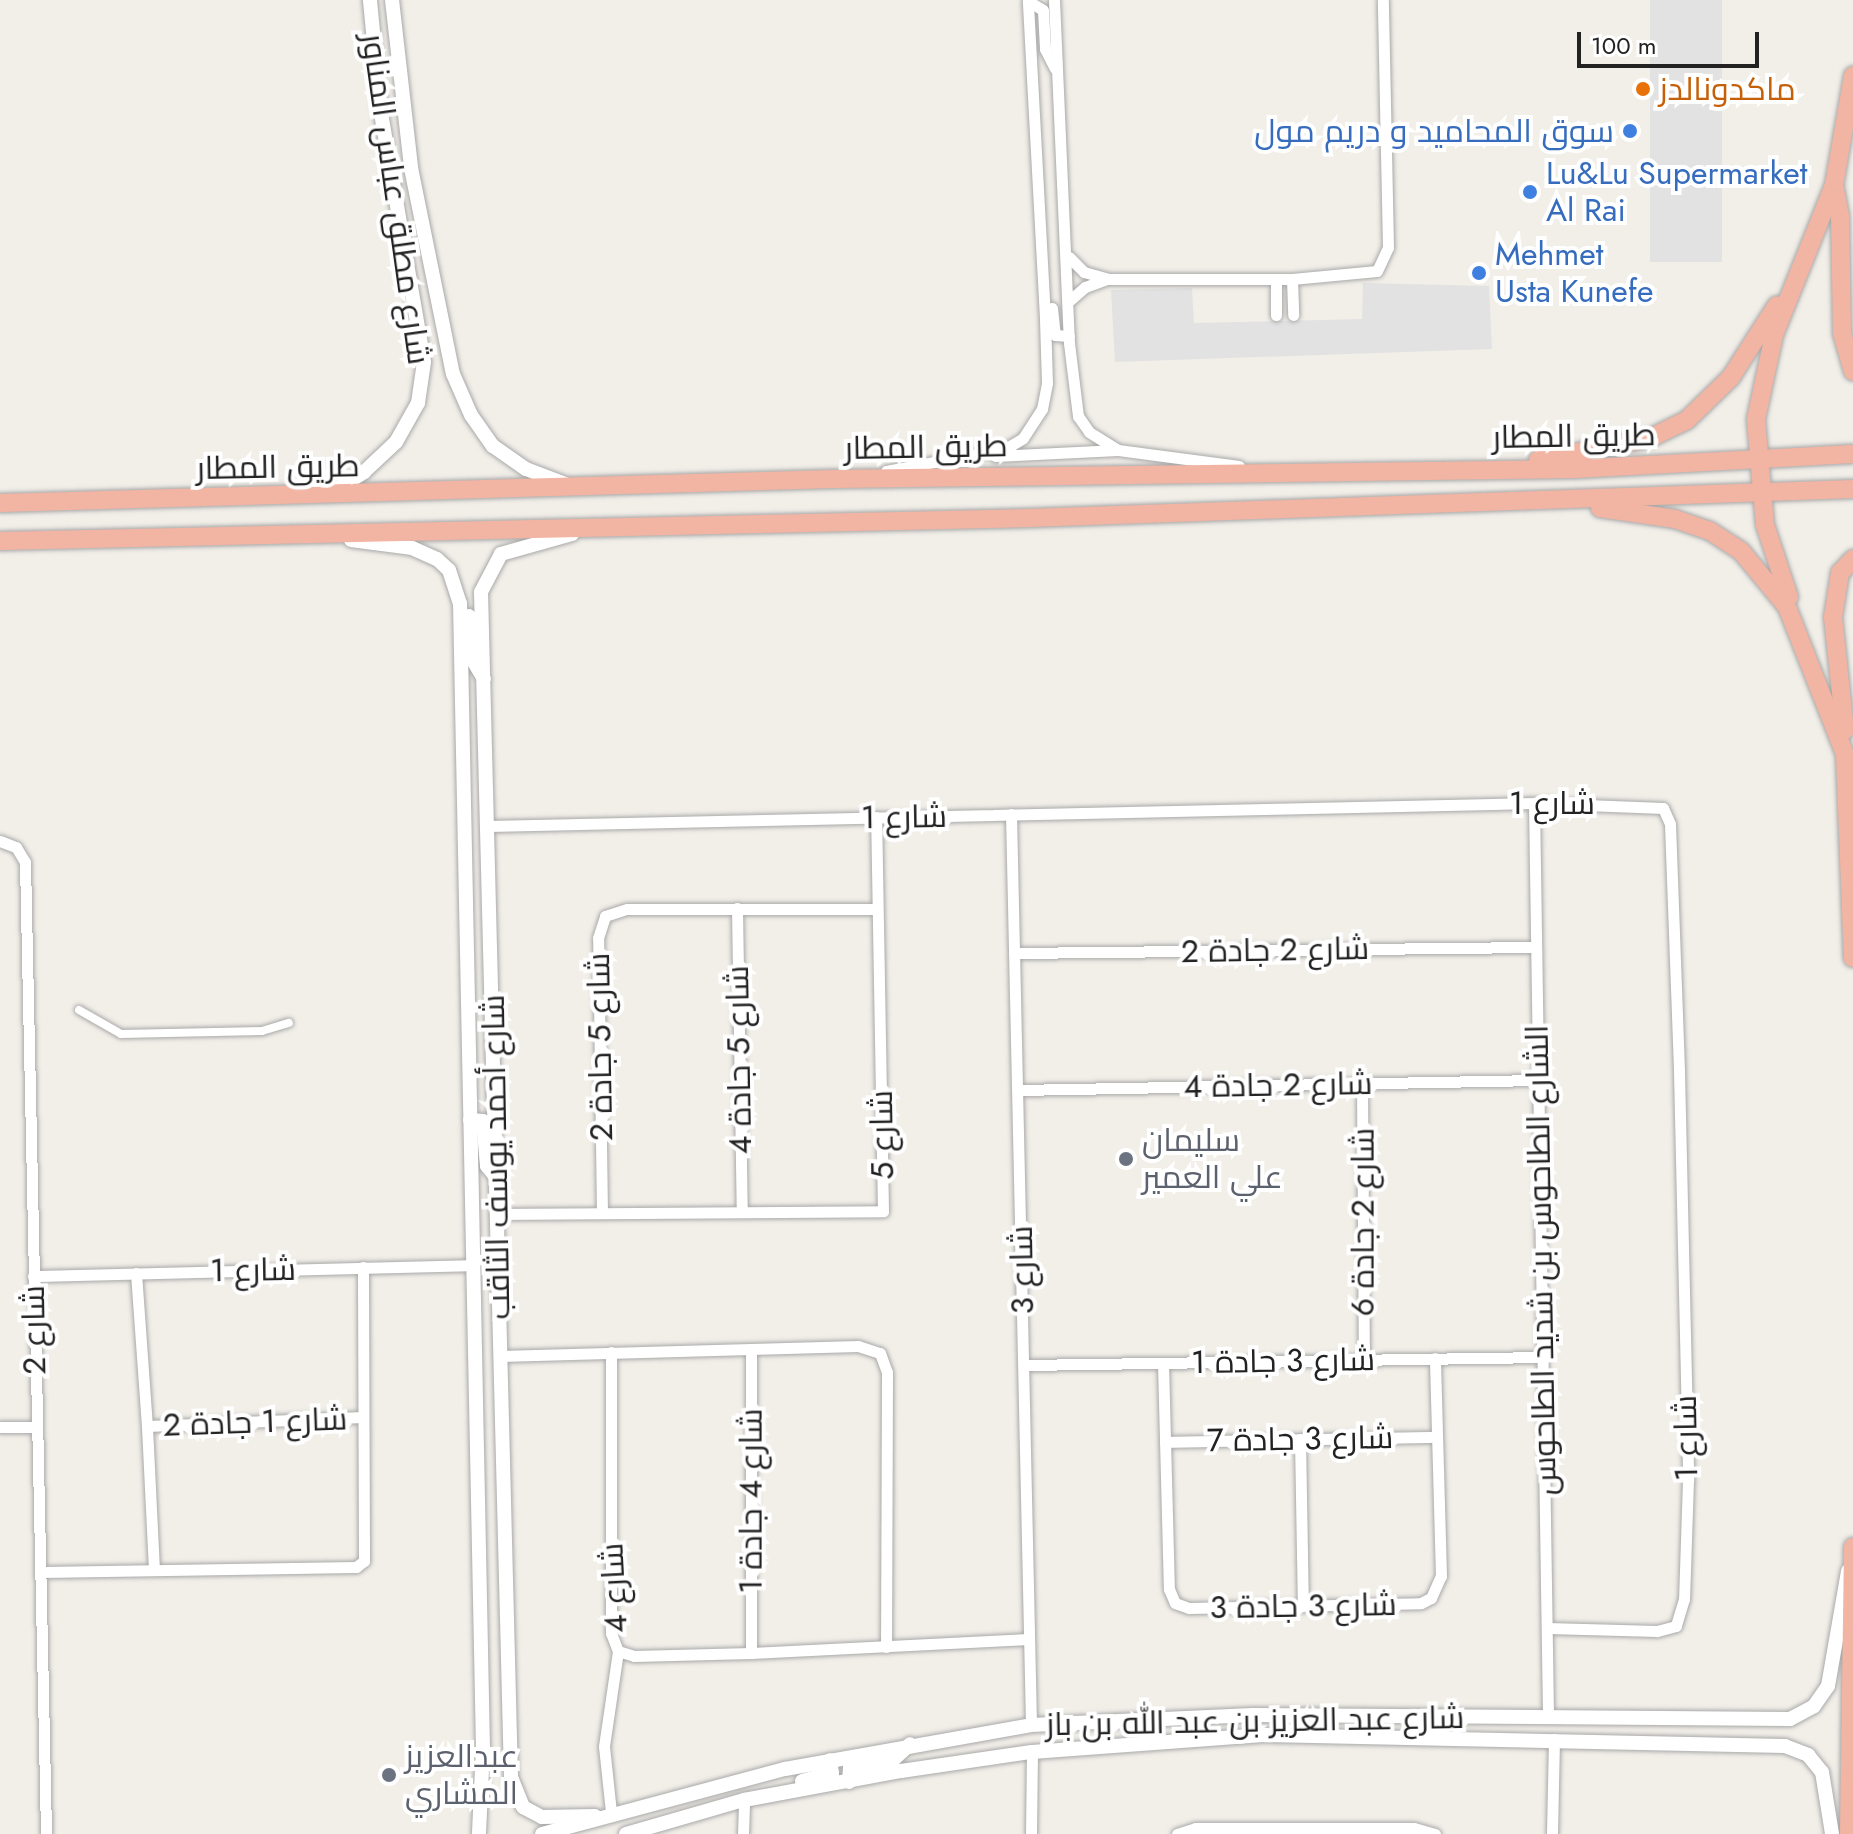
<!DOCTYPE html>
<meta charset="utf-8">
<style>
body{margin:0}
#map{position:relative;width:1853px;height:1834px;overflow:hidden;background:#f2efe9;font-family:Jost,Cairo,sans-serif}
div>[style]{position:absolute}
.parking>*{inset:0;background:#e2e2e2;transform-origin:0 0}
.roads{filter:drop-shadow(0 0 2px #a9a9a9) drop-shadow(0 0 2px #a9a9a9)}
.pedestrian>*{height:8px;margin:-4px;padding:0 4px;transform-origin:4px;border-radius:4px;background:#fff}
.minor>*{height:11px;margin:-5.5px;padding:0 5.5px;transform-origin:5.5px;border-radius:5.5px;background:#fff}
.tertiary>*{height:14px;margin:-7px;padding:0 7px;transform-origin:7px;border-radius:7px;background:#fff}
.trunk>*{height:18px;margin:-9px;padding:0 9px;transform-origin:9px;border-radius:9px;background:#f2b4a3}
.dots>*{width:22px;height:22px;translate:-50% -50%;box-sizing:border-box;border:4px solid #fff;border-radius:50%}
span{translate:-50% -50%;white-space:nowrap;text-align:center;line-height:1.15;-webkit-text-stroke:8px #fff;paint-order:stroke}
.food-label{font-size:32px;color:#c56008}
.left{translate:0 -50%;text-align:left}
.shop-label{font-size:32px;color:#366cbe}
.right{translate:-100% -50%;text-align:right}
.street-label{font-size:32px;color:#222}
.worship-label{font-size:32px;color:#5b616d}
.scale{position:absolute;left:1577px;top:32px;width:182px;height:36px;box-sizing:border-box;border:4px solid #222;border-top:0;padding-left:10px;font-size:24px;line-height:28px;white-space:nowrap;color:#222;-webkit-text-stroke:6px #fff;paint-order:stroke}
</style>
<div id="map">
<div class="parking">
<i style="left:1650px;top:0;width:72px;height:262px"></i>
<i style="clip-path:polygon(1363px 283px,1489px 286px,1492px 349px,1115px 362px,1111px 290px,1192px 288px,1194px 323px,1362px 319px)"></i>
</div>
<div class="roads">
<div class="pedestrian">
<i style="left:79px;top:1010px;width:48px;rotate:29.7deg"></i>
<i style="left:121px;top:1034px;width:141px;rotate:-1.2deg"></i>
<i style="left:262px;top:1031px;width:28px;rotate:-17deg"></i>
</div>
<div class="minor">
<i style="left:1054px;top:0;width:343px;rotate:87.5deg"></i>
<i style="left:1069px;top:343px;width:74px;rotate:83deg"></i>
<i style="left:1078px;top:416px;width:19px;rotate:55deg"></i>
<i style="left:1089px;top:432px;width:34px;rotate:32deg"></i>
<i style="left:1118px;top:450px;width:122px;rotate:7.5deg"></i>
<i style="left:1028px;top:1px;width:17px;rotate:31deg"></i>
<i style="left:1043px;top:10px;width:39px;rotate:87deg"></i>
<i style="left:1045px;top:49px;width:22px;rotate:63deg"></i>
<i style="left:1069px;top:257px;width:21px;rotate:45deg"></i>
<i style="left:1084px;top:272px;width:25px;rotate:16deg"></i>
<i style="left:1108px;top:279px;width:184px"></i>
<i style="left:1292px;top:279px;width:85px;rotate:-5.4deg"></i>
<i style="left:1377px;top:271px;width:26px;rotate:-65deg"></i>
<i style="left:1388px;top:247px;width:247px;rotate:-91.2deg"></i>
<i style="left:1292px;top:279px;width:36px;rotate:88deg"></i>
<i style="left:1070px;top:300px;width:20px;rotate:-41deg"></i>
<i style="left:1085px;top:287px;width:23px;rotate:-20deg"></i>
<i style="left:1052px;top:308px;width:27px;rotate:84deg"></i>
<i style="left:1055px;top:335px;width:14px;rotate:4deg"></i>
<i style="left:1276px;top:315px;width:36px;rotate:-90deg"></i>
<i style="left:995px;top:456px;width:123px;rotate:-2.8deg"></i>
<i style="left:886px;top:471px;width:121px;rotate:-10.5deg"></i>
<i style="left:1005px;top:449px;width:21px;rotate:-31deg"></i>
<i style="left:1023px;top:438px;width:35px;rotate:-57deg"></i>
<i style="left:1042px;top:409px;width:26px;rotate:-79deg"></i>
<i style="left:1047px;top:383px;width:65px;rotate:-91.8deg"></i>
<i style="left:1045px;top:318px;width:318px;rotate:-93.1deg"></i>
<i style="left:1534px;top:803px;width:914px;rotate:89.12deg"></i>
<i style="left:1011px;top:814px;width:911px;rotate:88.74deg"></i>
<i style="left:488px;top:826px;width:1046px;rotate:-1.26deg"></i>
<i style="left:1534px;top:803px;width:129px;rotate:2.2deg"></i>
<i style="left:1663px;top:808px;width:17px;rotate:66deg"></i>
<i style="left:1670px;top:824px;width:247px;rotate:87.9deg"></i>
<i style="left:1679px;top:1071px;width:409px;rotate:88.7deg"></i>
<i style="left:1688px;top:1480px;width:119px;rotate:91.9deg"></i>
<i style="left:1684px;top:1599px;width:28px;rotate:107deg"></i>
<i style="left:1676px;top:1626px;width:20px;rotate:165deg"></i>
<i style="left:1657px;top:1631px;width:110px;rotate:-178.4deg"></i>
<i style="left:0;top:841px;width:17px;rotate:21deg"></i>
<i style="left:16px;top:847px;width:17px;rotate:59deg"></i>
<i style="left:25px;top:862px;width:972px;rotate:88.76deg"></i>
<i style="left:737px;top:908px;width:304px;rotate:89.1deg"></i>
<i style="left:1014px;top:953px;width:522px;rotate:-0.66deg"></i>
<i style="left:1362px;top:1084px;width:276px;rotate:89.6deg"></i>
<i style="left:1018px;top:1090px;width:520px;rotate:-1.1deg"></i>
<i style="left:602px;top:1213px;width:275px;rotate:-90.8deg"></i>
<i style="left:598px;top:938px;width:23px;rotate:-72deg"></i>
<i style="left:605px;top:916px;width:23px;rotate:-18deg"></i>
<i style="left:627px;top:909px;width:250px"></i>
<i style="left:498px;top:1214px;width:385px;rotate:-0.4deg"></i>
<i style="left:883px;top:1211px;width:394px;rotate:-91deg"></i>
<i style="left:136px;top:1273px;width:153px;rotate:85.9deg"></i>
<i style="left:33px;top:1276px;width:440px;rotate:-1.4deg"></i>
<i style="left:751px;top:1350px;width:303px;rotate:90deg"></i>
<i style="left:611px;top:1352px;width:281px;rotate:90deg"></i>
<i style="left:611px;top:1633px;width:19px;rotate:69deg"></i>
<i style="left:618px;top:1651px;width:17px;rotate:17deg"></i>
<i style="left:634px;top:1656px;width:117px;rotate:-1.5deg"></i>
<i style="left:751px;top:1653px;width:278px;rotate:-2.9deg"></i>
<i style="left:500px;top:1356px;width:358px;rotate:-1.6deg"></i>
<i style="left:858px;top:1346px;width:23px;rotate:18deg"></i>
<i style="left:880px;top:1353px;width:20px;rotate:70deg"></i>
<i style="left:887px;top:1372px;width:275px;rotate:90.2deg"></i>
<i style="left:1163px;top:1363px;width:226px;rotate:88.5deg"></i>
<i style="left:1169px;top:1589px;width:15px;rotate:67deg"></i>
<i style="left:1175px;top:1603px;width:15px;rotate:20deg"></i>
<i style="left:1189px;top:1608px;width:232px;rotate:-1.2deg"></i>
<i style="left:1421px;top:1603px;width:11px;rotate:-27deg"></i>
<i style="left:1431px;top:1598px;width:24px;rotate:-66deg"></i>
<i style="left:1441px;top:1576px;width:218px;rotate:-91.6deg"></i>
<i style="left:1024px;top:1365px;width:518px;rotate:-0.88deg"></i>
<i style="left:0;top:1427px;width:37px"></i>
<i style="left:1300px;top:1439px;width:167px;rotate:89deg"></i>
<i style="left:1165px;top:1442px;width:271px;rotate:-1.1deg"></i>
<i style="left:154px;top:1570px;width:144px;rotate:-92.8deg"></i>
<i style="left:147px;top:1426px;width:216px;rotate:-2.4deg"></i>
<i style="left:42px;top:1572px;width:314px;rotate:-0.9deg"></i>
<i style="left:356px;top:1567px;width:10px;rotate:-37deg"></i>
<i style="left:364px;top:1561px;width:294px;rotate:-90.2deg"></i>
<i style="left:611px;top:1812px;width:66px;rotate:-96.1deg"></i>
<i style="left:604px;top:1746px;width:96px;rotate:-81.6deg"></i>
<i style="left:743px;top:1834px;width:34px;rotate:-88deg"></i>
<i style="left:1031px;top:1834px;width:82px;rotate:-89.3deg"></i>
<i style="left:1177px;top:1834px;width:19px;rotate:-18deg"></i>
<i style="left:1195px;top:1828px;width:219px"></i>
<i style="left:1414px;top:1828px;width:22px;rotate:16deg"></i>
<i style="left:1552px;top:1834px;width:95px;rotate:-88.8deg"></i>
</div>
<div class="tertiary">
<i style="left:392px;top:0;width:169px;rotate:83.5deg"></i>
<i style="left:411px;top:168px;width:210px;rotate:78.5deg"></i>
<i style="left:453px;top:374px;width:45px;rotate:66.3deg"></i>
<i style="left:471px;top:415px;width:38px;rotate:55deg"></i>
<i style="left:493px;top:446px;width:40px;rotate:34.9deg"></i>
<i style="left:526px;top:469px;width:45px;rotate:20.9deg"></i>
<i style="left:331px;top:492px;width:39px;rotate:-31deg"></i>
<i style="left:364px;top:472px;width:44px;rotate:-43.2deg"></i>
<i style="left:396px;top:442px;width:45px;rotate:-60.6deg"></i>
<i style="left:418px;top:403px;width:41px;rotate:-81.7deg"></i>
<i style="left:424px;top:362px;width:253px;rotate:-99.8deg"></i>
<i style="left:381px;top:113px;width:114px;rotate:-95.6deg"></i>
<i style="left:572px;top:534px;width:74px;rotate:164.3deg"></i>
<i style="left:501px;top:554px;width:43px;rotate:117.8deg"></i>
<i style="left:481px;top:592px;width:1185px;rotate:88.55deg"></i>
<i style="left:511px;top:1777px;width:32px;rotate:68deg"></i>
<i style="left:523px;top:1807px;width:21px;rotate:28deg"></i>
<i style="left:542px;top:1817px;width:53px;rotate:-1.1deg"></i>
<i style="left:351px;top:540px;width:62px;rotate:7.5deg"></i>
<i style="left:412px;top:548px;width:27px;rotate:24deg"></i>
<i style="left:437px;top:559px;width:16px;rotate:43deg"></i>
<i style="left:449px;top:570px;width:35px;rotate:72deg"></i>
<i style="left:460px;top:603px;width:1145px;rotate:88.85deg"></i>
<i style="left:483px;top:1748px;width:86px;rotate:92.7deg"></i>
<i style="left:469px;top:616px;width:43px;rotate:86deg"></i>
<i style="left:472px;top:659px;width:23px;rotate:59deg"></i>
<i style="left:470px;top:1120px;width:13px;rotate:4deg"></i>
<i style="left:483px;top:1121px;width:45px;rotate:84.9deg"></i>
<i style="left:487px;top:1166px;width:16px;rotate:50deg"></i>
<i style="left:802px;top:1781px;width:31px;rotate:-15deg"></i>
<i style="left:832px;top:1773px;width:13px;rotate:-99deg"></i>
<i style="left:849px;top:1782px;width:14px;rotate:-86deg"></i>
<i style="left:850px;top:1768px;width:44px;rotate:-10.5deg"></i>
<i style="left:893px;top:1760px;width:23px;rotate:-43deg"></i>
<i style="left:542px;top:1834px;width:252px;rotate:-15deg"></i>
<i style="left:785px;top:1769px;width:250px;rotate:-10.1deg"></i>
<i style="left:1031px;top:1725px;width:222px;rotate:-2.6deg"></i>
<i style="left:1253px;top:1715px;width:537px;rotate:0.43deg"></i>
<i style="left:1790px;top:1719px;width:27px;rotate:-28deg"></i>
<i style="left:1814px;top:1706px;width:24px;rotate:-55deg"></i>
<i style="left:1828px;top:1686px;width:117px;rotate:-80.1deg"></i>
<i style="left:626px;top:1834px;width:123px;rotate:-16.1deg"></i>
<i style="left:744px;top:1800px;width:160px;rotate:-10.5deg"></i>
<i style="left:901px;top:1771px;width:132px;rotate:-8.3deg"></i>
<i style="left:1032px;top:1752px;width:235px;rotate:-4.2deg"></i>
<i style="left:1266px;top:1735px;width:519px;rotate:1.21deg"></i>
<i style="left:1785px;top:1746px;width:25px;rotate:21deg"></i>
<i style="left:1808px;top:1755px;width:22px;rotate:51deg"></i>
<i style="left:1822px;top:1772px;width:63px;rotate:80.8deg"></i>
</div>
<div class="trunk">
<i style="left:1834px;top:185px;width:32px;rotate:79deg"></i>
<i style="left:1840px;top:216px;width:117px;rotate:89deg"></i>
<i style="left:1842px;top:333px;width:40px;rotate:74deg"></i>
<i style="left:1538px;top:460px;width:114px;rotate:-11.1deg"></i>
<i style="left:1650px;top:438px;width:41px;rotate:-25.9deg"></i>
<i style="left:1687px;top:420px;width:62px;rotate:-44.3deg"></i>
<i style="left:1731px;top:377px;width:85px;rotate:-57.4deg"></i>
<i style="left:0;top:503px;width:834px;rotate:-1.65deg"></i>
<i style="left:834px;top:479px;width:741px;rotate:-0.77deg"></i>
<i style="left:1575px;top:469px;width:278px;rotate:-3.1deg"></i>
<i style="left:1600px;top:508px;width:76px;rotate:8.3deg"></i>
<i style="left:1675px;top:519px;width:37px;rotate:19deg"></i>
<i style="left:1710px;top:531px;width:37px;rotate:33deg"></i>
<i style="left:1741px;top:551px;width:72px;rotate:50.6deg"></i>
<i style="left:1787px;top:607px;width:158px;rotate:68.5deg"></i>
<i style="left:1845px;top:754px;width:204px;rotate:87.8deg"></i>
<i style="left:0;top:541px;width:1029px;rotate:-1.28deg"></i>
<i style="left:1029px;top:518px;width:825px;rotate:-2.02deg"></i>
<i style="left:1789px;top:597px;width:76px;rotate:-108.4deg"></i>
<i style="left:1765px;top:525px;width:106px;rotate:-94.9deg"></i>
<i style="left:1756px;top:419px;width:86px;rotate:-77.9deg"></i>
<i style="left:1774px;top:335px;width:162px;rotate:-68.2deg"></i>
<i style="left:1834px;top:185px;width:111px;rotate:-80.1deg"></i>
<i style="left:1845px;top:730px;width:114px;rotate:-96.1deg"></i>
<i style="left:1833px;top:617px;width:45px;rotate:-81deg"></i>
<i style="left:1840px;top:573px;width:19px;rotate:-47deg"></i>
<i style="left:1849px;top:1834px;width:287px;rotate:-89.2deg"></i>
</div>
</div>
<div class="dots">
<i style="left:1643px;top:89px;background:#e8710a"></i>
<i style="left:1630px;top:131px;background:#3f7fe0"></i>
<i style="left:1530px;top:192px;background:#3f7fe0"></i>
<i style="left:1479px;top:273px;background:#3f7fe0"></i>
<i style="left:1126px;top:1159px;background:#6b7280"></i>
<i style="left:389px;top:1775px;background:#6b7280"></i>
</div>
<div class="food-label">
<span class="left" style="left:1659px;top:89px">ماكدونالدز</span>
</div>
<div class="shop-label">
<span class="right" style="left:1614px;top:131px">سوق المحاميد و دريم مول</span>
<span class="left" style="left:1546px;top:192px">Lu&amp;Lu Supermarket<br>Al Rai</span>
<span class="left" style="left:1495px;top:273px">Mehmet<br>Usta Kunefe</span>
</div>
<div class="street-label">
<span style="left:396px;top:199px;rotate:82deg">شارع مطلق عباس المناور</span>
<span style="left:1574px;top:436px;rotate:-1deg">طريق المطار</span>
<span style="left:926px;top:447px;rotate:-1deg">طريق المطار</span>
<span style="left:278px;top:467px;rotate:-1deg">طريق المطار</span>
<span style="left:1552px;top:803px">شارع 1</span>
<span style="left:904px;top:817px;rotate:-1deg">شارع 1</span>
<span style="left:1275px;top:950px;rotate:-1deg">شارع 2 جادة 2</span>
<span style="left:600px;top:1047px;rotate:-91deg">شارع 5 جادة 2</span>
<span style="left:739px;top:1060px;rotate:-91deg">شارع 5 جادة 4</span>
<span style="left:1278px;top:1085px;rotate:-1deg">شارع 2 جادة 4</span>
<span style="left:882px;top:1135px;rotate:-91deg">شارع 5</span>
<span style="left:496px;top:1157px;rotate:-91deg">شارع أحمد يوسف الثاقب</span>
<span style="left:1363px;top:1222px;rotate:-90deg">شارع 2 جادة 6</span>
<span style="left:1541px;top:1260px;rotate:-91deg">الشارع الطاحوس بن شديد الطاحوس</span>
<span style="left:253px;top:1270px;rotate:-1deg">شارع 1</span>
<span style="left:1022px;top:1270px;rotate:-91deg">شارع 3</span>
<span style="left:34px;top:1330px;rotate:-91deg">شارع 2</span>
<span style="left:1283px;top:1361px;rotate:-1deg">شارع 3 جادة 1</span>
<span style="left:255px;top:1422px;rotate:-2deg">شارع 1 جادة 2</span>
<span style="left:1686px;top:1438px;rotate:-91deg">شارع 1</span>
<span style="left:1300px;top:1439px;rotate:-1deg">شارع 3 جادة 7</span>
<span style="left:751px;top:1501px;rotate:-90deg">شارع 4 جادة 1</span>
<span style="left:614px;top:1588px;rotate:-93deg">شارع 4</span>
<span style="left:1303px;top:1606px;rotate:-1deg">شارع 3 جادة 3</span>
<span style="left:1255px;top:1721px;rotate:-1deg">شارع عبد العزيز بن عبد الله بن باز</span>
</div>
<div class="worship-label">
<span class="left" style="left:1142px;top:1159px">سليمان<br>علي العمير</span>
<span class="left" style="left:405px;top:1775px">عبدالعزيز<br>المشاري</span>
</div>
<div class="scale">100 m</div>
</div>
